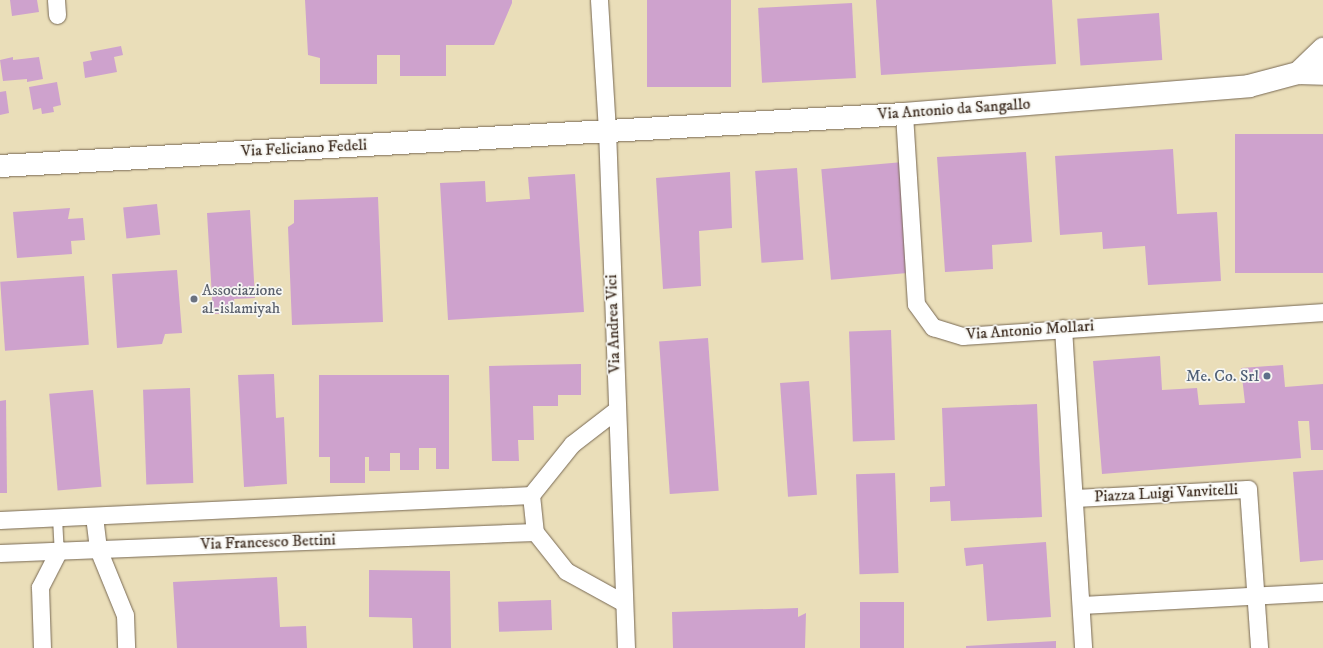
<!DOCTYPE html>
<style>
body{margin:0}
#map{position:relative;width:1323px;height:648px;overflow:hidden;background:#eadeb9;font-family:"IM FELL DW Pica",serif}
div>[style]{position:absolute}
.building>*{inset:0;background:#cea2cd;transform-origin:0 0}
.roads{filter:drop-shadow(0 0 1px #786954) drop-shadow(0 0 1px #786954)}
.service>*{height:9px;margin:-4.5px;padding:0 4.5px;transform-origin:4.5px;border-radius:4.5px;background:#fff}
.minor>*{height:17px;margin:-8.5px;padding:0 8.5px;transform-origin:8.5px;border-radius:8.5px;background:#fff}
.tertiary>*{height:22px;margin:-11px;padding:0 11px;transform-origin:11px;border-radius:11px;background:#fff}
.dots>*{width:11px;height:11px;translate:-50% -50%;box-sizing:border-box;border:2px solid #f6f6f2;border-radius:50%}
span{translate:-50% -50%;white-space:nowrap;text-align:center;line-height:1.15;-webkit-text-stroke:3.5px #f6f6f2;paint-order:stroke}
.street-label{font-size:16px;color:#3b2a1e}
.worship-label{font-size:16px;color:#5b616d}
.left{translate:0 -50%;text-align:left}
.service-label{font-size:16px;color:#4e5e75}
.right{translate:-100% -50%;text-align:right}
</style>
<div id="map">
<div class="building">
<i style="clip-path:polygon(10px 0,37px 0,39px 12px,12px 16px)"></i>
<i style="clip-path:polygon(305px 0,512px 0,512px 3px,494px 45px,446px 45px,446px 76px,400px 76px,400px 55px,377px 55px,377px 84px,320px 84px,320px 58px,308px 55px)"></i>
<i style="left:647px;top:0;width:84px;height:87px"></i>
<i style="clip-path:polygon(876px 0,1052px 0,1056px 64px,881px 75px)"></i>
<i style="left:852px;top:3px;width:75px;height:94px;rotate:87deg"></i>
<i style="left:1159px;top:13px;width:47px;height:82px;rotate:86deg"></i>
<i style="clip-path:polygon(121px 46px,123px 55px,114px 57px,117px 72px,85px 78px,83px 62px,92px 60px,90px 52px)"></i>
<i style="clip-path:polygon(13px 57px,13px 60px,39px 57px,43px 79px,27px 82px,27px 79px,3px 81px,0 60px)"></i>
<i style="clip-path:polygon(57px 82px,61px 105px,53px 107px,54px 112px,42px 114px,41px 108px,33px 110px,29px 87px)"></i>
<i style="clip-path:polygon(6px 91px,9px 113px,0 115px,0 92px)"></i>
<i style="left:1323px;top:134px;width:139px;height:88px;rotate:90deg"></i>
<i style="clip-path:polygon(1173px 149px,1177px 214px,1217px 212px,1221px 281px,1148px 285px,1145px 246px,1103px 249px,1102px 232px,1060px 235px,1055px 156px)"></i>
<i style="clip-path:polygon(1026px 152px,1032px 242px,992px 245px,993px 269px,945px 272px,937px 157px)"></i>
<i style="left:903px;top:162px;width:111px;height:82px;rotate:85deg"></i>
<i style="left:797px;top:168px;width:92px;height:42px;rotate:86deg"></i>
<i style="clip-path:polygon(730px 172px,732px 228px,699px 231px,701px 286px,663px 289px,656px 178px)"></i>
<i style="clip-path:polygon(575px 174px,584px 312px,448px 320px,440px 183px,485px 181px,486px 202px,530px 199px,528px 177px)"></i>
<i style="clip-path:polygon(378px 197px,383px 322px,292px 325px,288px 227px,294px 223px,294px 200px)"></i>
<i style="left:157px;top:204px;width:31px;height:34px;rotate:84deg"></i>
<i style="clip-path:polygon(70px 208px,68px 219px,83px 218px,85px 240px,71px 241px,72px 254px,17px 258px,13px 212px)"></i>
<i style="clip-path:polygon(250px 210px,255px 298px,234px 299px,235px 313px,213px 314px,207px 213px)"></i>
<i style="clip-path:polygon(177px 270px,182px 333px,165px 334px,162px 344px,117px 348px,112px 274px)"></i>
<i style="left:84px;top:276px;width:69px;height:84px;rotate:86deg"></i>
<i style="left:891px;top:330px;width:110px;height:42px;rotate:88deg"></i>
<i style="left:708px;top:338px;width:153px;height:49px;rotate:86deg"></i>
<i style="clip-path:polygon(1160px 356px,1162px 390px,1197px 388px,1199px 405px,1245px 403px,1241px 368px,1283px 365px,1285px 387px,1323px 384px,1323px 450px,1311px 450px,1309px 421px,1298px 421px,1301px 458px,1102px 474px,1093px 361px)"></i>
<i style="clip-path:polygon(581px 364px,581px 395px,558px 395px,558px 406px,533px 406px,534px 440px,518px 440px,519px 461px,492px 461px,489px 366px)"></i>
<i style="clip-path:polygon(274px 374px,276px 418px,284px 417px,287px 484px,244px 487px,238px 375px)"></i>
<i style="clip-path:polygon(319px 375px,449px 375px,449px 469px,436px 469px,436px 448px,419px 448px,419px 470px,400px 470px,400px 453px,390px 453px,390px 471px,369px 471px,369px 457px,365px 457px,365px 483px,330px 483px,330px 457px,319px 457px)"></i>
<i style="left:809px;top:381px;width:114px;height:29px;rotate:86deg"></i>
<i style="left:190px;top:388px;width:95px;height:47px;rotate:88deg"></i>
<i style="left:93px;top:390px;width:97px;height:44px;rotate:85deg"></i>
<i style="clip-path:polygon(6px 400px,7px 493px,0 493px,0 401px)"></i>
<i style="clip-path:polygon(1037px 404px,1042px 517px,951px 521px,950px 501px,930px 502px,930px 487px,945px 486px,942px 408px)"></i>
<i style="clip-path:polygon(1323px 470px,1323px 560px,1300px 562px,1293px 472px)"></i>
<i style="left:895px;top:473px;width:100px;height:39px;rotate:88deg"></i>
<i style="clip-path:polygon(1046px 542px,1051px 617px,987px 621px,983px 564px,966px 566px,964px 548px)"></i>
<i style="clip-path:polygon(369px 570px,450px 571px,451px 648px,413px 648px,412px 618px,369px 617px)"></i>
<i style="clip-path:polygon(277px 577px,280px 627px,306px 626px,307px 648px,177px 648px,173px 582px)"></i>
<i style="left:551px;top:600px;width:30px;height:53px;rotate:88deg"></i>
<i style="left:904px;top:602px;width:46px;height:44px;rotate:90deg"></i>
<i style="clip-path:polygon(798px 608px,798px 617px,806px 613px,805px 648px,673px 648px,672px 612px)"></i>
<i style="clip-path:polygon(1056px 641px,1056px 648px,966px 648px,966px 646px)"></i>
</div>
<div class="roads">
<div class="service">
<i style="left:57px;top:517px;width:33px;rotate:87deg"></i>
</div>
<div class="minor">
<i style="left:56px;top:0;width:15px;rotate:86deg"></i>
<i style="left:599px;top:0;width:130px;rotate:86.5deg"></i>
<i style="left:607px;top:130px;width:518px;rotate:87.9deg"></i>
<i style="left:904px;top:114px;width:190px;rotate:86.4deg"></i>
<i style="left:916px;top:304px;width:29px;rotate:54deg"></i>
<i style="left:933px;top:327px;width:31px;rotate:17deg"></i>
<i style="left:963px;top:336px;width:361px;rotate:-3.8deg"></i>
<i style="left:1063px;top:328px;width:321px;rotate:86.4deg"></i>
<i style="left:616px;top:410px;width:56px;rotate:142.3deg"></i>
<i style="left:572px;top:444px;width:65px;rotate:128.8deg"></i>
<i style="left:531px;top:495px;width:37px;rotate:84deg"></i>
<i style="left:535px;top:532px;width:50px;rotate:51.5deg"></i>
<i style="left:566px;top:571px;width:66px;rotate:28.9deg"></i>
<i style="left:1074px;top:498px;width:174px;rotate:-3deg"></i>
<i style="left:1248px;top:489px;width:159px;rotate:86deg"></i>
<i style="left:94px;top:516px;width:33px;rotate:83deg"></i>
<i style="left:98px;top:549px;width:71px;rotate:67.8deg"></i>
<i style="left:125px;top:615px;width:33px;rotate:88deg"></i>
<i style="left:0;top:520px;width:532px;rotate:-2.7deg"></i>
<i style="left:0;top:553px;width:535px;rotate:-2.25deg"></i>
<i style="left:1081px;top:605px;width:242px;rotate:-3.1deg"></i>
<i style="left:42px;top:648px;width:61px;rotate:-91.9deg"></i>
<i style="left:40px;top:587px;width:42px;rotate:-62.8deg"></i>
</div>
<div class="tertiary">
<i style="left:1298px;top:73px;width:35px;rotate:-44deg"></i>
<i style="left:0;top:166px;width:905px;rotate:-3.29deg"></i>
<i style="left:904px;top:114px;width:346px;rotate:-4.6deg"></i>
<i style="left:1249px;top:86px;width:51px;rotate:-14.9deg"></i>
<i style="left:1298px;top:73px;width:25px;rotate:2deg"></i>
</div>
</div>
<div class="dots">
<i style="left:194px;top:299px;background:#6b7280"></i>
<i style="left:1267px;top:376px;background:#5c6f8a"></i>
</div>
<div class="street-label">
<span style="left:954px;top:109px;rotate:-4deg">Via Antonio da Sangallo</span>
<span style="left:304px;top:148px;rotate:-3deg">Via Feliciano Fedeli</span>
<span style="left:613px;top:324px;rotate:-92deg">Via Andrea Vici</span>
<span style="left:1030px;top:330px;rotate:-4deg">Via Antonio Mollari</span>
<span style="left:1166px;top:493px;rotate:-3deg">Piazza Luigi Vanvitelli</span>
<span style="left:268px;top:542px;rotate:-2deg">Via Francesco Bettini</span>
</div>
<div class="worship-label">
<span class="left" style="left:202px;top:299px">Associazione<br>al-islamiyah</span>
</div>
<div class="service-label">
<span class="right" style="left:1259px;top:376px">Me. Co. Srl</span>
</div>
</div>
